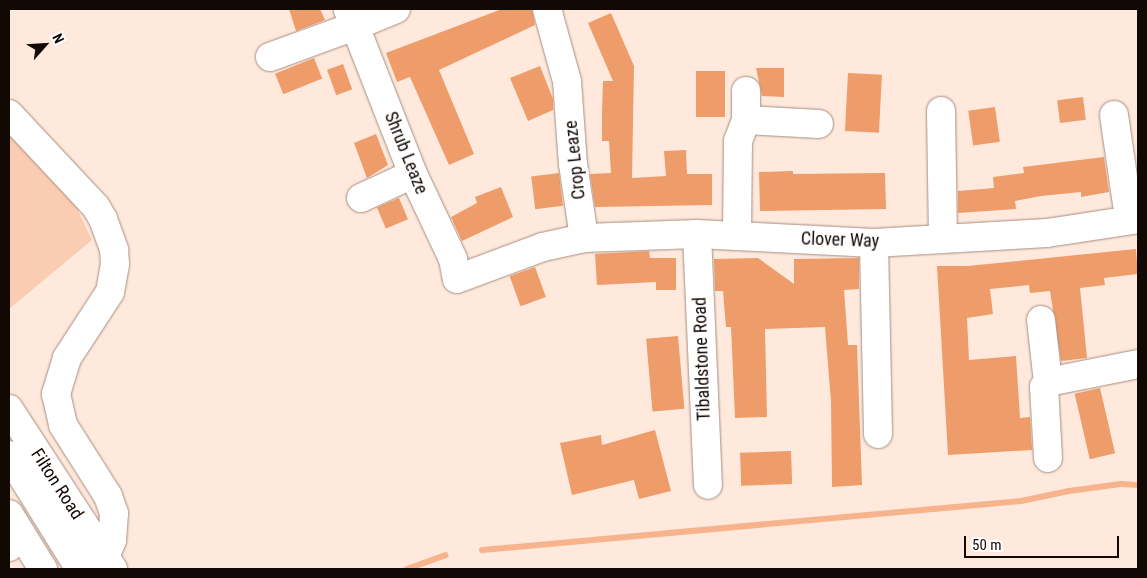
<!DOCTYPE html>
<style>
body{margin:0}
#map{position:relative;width:1147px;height:578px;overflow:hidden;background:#ffe9dd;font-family:"Roboto Condensed",sans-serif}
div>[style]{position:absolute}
.green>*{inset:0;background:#faccb1}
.stream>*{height:6px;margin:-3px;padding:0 3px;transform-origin:3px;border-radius:3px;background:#f7b48c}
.building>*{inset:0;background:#ee9c69;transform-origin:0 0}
.roads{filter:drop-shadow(0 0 1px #a68e7f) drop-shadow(0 0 1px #a68e7f)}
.minor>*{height:28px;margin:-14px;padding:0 14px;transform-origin:14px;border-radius:14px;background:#fff}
.major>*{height:28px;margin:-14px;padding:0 14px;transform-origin:14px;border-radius:14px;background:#fff}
span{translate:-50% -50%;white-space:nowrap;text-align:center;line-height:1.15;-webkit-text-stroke:5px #fff;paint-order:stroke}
.street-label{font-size:18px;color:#120905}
.frame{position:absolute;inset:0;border:10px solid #120905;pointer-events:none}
.north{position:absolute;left:20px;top:20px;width:50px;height:50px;-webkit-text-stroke:4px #fff;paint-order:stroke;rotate:64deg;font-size:14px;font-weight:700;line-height:20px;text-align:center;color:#120905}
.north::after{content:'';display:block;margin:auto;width:18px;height:22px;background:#120905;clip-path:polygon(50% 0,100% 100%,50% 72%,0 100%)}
.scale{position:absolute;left:964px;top:536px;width:155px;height:22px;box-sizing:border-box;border:2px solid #120905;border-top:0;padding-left:6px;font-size:15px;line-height:18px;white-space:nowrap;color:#120905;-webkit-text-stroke:4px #fff;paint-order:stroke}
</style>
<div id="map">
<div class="green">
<i style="clip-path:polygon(9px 130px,72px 198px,92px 240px,9px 309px)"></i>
</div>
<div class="stream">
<i style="left:482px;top:550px;width:541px;rotate:-5.19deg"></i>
<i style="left:1021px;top:501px;width:49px;rotate:-11.8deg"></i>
<i style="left:1069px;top:491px;width:52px;rotate:-7.7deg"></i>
<i style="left:1121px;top:484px;width:17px;rotate:3deg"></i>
<i style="left:407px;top:569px;width:41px;rotate:-19.7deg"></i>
</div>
<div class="building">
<i style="clip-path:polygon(289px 9px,320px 9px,325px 20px,296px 31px)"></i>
<i style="clip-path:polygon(502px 9px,532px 9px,535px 25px,439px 70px,474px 154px,449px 165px,410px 77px,397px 82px,386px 53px)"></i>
<i style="clip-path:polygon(611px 13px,634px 66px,632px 178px,666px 176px,664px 151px,686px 150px,687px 174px,712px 174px,712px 205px,595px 207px,590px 174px,611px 173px,609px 141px,602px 141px,602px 112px,603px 81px,613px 81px,588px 23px)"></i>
<i style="left:314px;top:58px;width:22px;height:42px;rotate:68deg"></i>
<i style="left:343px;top:64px;width:27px;height:17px;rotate:70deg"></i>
<i style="clip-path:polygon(540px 66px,553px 99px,553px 110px,528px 121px,510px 78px)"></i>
<i style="clip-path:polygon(756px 68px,784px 68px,784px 97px,762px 96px)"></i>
<i style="left:696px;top:71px;width:29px;height:46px"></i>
<i style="left:848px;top:73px;width:34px;height:58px;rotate:3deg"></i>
<i style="left:1083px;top:97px;width:23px;height:26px;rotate:83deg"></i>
<i style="left:995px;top:107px;width:35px;height:27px;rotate:82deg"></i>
<i style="clip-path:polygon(376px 134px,388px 165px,367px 178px,354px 143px)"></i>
<i style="clip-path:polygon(1104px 157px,1109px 192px,1081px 197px,1081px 192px,1041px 196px,1015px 201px,1016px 209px,958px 213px,958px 191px,994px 188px,993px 177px,1024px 173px,1023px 167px)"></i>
<i style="clip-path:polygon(793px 171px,793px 174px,885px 173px,886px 209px,760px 211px,759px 172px)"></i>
<i style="left:559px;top:173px;width:33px;height:28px;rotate:83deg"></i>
<i style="clip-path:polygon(501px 187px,513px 217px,462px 241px,451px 217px,477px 203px,475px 197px)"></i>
<i style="left:399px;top:198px;width:23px;height:24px;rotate:67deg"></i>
<i style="clip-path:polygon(1136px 249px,1138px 274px,1104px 278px,1105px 285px,1080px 288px,1087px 358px,1061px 361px,1050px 291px,1030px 293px,1029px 285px,990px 289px,993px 314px,967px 318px,969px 360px,1016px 356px,1020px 418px,1030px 417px,1032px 450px,948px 455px,937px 266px,968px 266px)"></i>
<i style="clip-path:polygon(649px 251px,650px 258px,676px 258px,676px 290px,656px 290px,656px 282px,597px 285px,595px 254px)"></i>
<i style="clip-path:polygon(758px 258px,794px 284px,794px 259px,859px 258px,859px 289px,844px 290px,848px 345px,857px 345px,862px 485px,832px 487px,831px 402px,825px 327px,765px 329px,767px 417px,735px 418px,731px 327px,726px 327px,723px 291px,715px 291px,714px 259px)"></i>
<i style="left:535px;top:267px;width:32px;height:27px;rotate:70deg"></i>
<i style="left:678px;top:336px;width:73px;height:32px;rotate:85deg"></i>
<i style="left:1100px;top:388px;width:67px;height:26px;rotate:77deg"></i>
<i style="clip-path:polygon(655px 430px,671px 491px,639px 499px,634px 480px,572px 495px,560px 443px,601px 435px,602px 445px)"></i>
<i style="left:791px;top:451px;width:33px;height:51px;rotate:88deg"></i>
</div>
<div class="roads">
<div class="minor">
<i style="left:396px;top:9px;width:44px;rotate:157.5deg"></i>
<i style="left:355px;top:26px;width:159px;rotate:68.6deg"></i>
<i style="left:413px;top:174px;width:94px;rotate:64.8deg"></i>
<i style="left:453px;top:259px;width:20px;rotate:79deg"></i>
<i style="left:457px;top:279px;width:92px;rotate:-20.4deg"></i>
<i style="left:543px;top:247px;width:42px;rotate:-12.4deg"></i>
<i style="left:584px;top:238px;width:113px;rotate:-2deg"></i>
<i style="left:697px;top:234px;width:177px;rotate:2.9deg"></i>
<i style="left:874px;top:243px;width:173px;rotate:-3.3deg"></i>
<i style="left:1047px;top:233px;width:92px;rotate:-8.7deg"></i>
<i style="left:547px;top:9px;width:75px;rotate:74.5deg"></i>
<i style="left:567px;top:81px;width:83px;rotate:85.9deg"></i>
<i style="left:573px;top:164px;width:75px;rotate:81.5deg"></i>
<i style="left:270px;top:57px;width:90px;rotate:-20deg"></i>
<i style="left:355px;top:26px;width:17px;rotate:-114deg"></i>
<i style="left:941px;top:111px;width:127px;rotate:89.1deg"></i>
<i style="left:9px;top:114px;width:127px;rotate:46.9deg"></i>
<i style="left:96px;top:207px;width:14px;rotate:60deg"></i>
<i style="left:103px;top:219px;width:33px;rotate:70deg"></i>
<i style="left:114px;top:250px;width:14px;rotate:86deg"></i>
<i style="left:115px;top:264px;width:28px;rotate:100deg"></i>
<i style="left:110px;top:292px;width:79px;rotate:123.1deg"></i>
<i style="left:67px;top:358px;width:38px;rotate:107deg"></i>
<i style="left:56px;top:394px;width:32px;rotate:77deg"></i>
<i style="left:63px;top:425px;width:84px;rotate:57.6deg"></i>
<i style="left:108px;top:496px;width:18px;rotate:71deg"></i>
<i style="left:114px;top:513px;width:27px;rotate:94deg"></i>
<i style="left:112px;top:540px;width:31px;rotate:112deg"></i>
<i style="left:1114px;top:115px;width:90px;rotate:81.7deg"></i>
<i style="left:746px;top:120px;width:73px;rotate:3.1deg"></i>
<i style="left:361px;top:198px;width:57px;rotate:-24.8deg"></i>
<i style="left:697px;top:234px;width:251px;rotate:87.5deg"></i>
<i style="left:737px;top:236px;width:95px;rotate:-89.4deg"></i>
<i style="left:738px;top:141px;width:22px;rotate:-69deg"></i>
<i style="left:746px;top:120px;width:29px;rotate:-90deg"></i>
<i style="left:874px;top:243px;width:191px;rotate:88.8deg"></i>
<i style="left:1041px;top:320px;width:62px;rotate:83.6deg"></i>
<i style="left:1048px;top:458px;width:71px;rotate:-93.2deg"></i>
<i style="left:1044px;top:387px;width:6px;rotate:-51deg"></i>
<i style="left:1048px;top:382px;width:92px;rotate:-11.3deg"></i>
<i style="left:9px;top:532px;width:15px;rotate:90deg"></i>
</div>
<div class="major">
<i style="left:9px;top:409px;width:191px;rotate:57deg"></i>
<i style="left:9px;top:455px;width:134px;rotate:58.1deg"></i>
<i style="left:9px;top:514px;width:65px;rotate:58.3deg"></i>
</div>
</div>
<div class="street-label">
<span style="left:406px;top:153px;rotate:68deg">Shrub Leaze</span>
<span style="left:575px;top:160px;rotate:-96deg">Crop Leaze</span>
<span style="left:840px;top:240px;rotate:2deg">Clover Way</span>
<span style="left:702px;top:359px;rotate:-92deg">Tibaldstone Road</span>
<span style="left:57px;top:484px;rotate:57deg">Filton Road</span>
</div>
<div class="frame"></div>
<div class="north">N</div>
<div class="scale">50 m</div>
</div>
